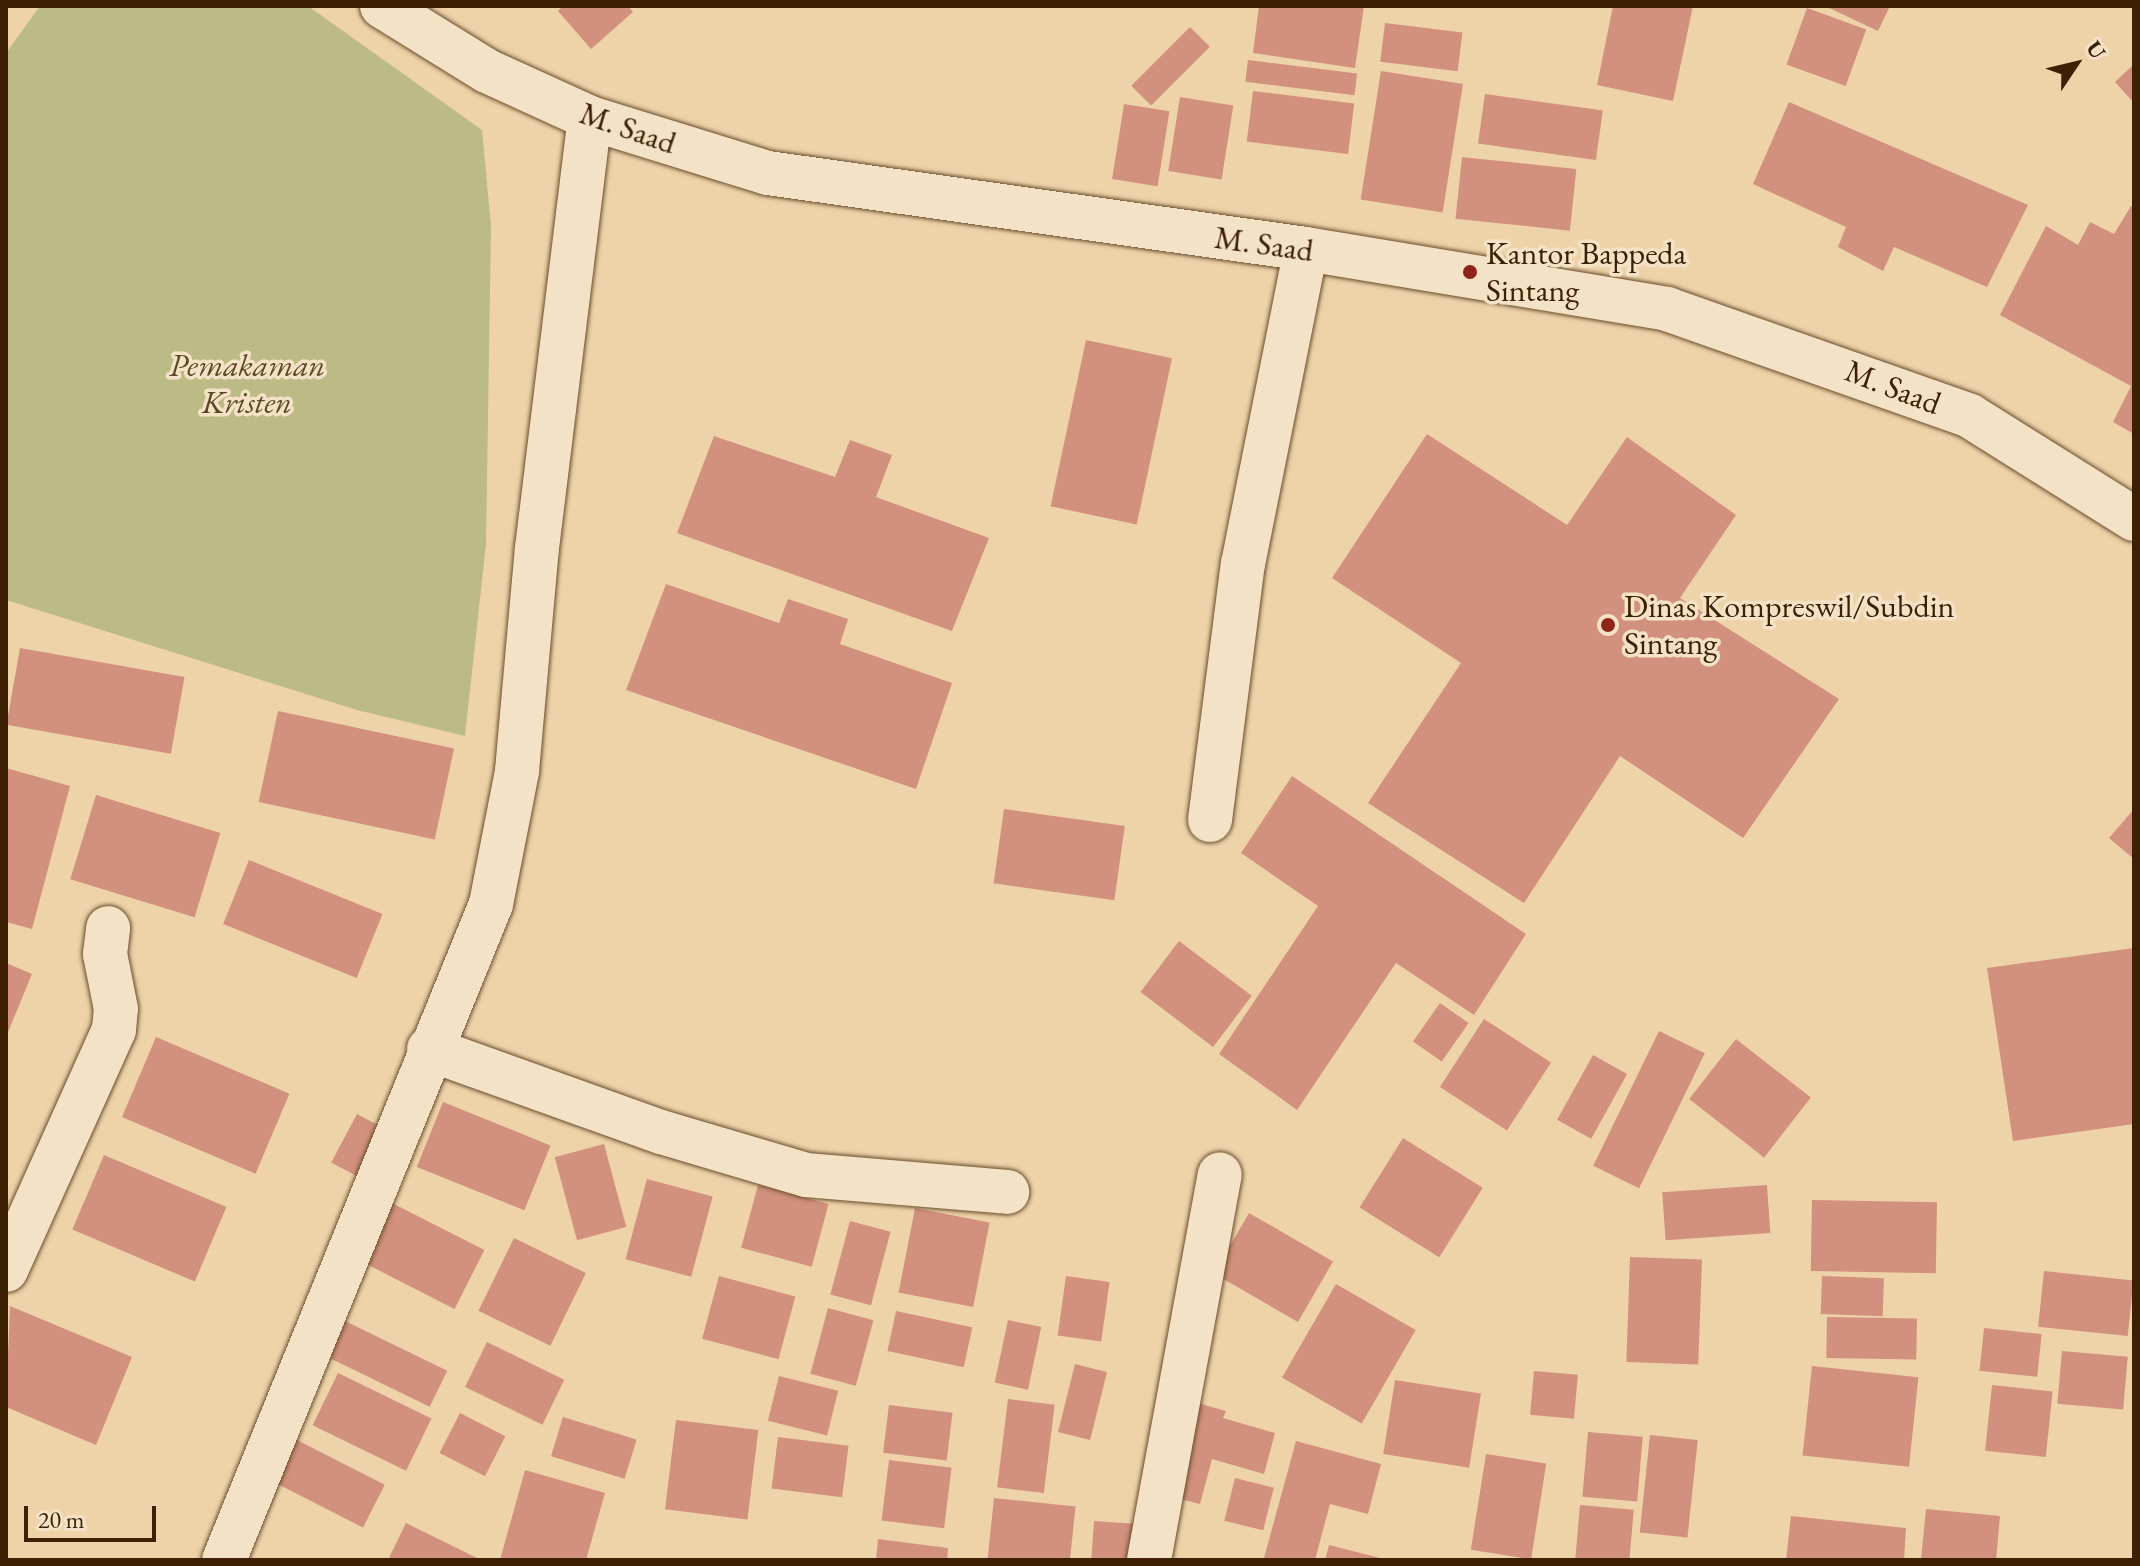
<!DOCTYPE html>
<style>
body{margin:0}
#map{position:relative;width:2140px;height:1566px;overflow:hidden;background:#eed3a9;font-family:"EB Garamond",serif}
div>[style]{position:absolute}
.green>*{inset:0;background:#bcbb86}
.building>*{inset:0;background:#d2907e;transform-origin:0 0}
.roads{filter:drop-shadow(0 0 2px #694d2c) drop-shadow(0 0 2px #694d2c)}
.minor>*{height:44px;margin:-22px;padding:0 22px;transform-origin:22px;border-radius:22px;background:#f4e2c7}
.dots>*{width:22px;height:22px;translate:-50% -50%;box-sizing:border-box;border:4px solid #f4e2c7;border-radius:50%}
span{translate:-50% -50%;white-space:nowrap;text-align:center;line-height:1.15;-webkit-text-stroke:7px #f4e2c7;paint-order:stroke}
.street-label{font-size:32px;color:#3d2003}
.poi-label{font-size:32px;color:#3d2003}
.left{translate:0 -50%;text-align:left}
.park-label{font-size:32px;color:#5d4724;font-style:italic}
.frame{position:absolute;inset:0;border:8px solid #3d2003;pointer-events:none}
.north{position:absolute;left:2036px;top:24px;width:80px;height:80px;-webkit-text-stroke:6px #f4e2c7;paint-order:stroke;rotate:55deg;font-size:22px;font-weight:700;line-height:32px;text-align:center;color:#3d2003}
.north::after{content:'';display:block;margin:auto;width:28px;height:36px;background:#3d2003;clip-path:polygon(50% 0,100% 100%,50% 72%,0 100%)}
.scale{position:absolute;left:24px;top:1506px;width:132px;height:36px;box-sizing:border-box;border:4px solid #3d2003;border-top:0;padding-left:10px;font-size:24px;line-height:28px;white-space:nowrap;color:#3d2003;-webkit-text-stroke:6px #f4e2c7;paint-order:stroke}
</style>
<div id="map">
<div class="green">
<i style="clip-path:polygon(40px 6px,308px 6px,482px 130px,491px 226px,486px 544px,465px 736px,357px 710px,6px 600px,6px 53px)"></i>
</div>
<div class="building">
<i style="clip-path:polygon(563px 6px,628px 6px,633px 12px,591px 49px,558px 11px)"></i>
<i style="clip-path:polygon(1259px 6px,1364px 6px,1355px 68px,1253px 53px)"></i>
<i style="clip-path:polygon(1613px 6px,1693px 6px,1673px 101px,1597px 85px)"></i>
<i style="clip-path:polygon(1825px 6px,1890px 6px,1878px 31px)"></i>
<i style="left:1807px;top:8px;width:63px;height:60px;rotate:20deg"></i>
<i style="left:1385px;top:23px;width:78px;height:39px;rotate:7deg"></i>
<i style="left:1190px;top:27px;width:28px;height:83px;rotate:45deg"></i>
<i style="left:1248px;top:60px;width:110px;height:22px;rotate:7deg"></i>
<i style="clip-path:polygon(2134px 64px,2134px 103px,2115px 82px)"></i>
<i style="left:1381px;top:71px;width:83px;height:130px;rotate:9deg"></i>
<i style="left:1253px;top:91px;width:102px;height:51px;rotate:7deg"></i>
<i style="left:1485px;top:94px;width:119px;height:50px;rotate:8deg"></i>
<i style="left:1180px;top:97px;width:54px;height:75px;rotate:9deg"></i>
<i style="clip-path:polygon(1789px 102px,2028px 205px,1987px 287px,1894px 247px,1883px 271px,1838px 247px,1846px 227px,1753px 184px)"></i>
<i style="left:1124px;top:104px;width:46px;height:76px;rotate:9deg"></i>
<i style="left:1462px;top:157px;width:115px;height:62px;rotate:6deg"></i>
<i style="clip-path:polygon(2131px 206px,2134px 208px,2134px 434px,2113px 422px,2131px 386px,2000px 315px,2046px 226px,2078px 245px,2090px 222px,2114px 234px)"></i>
<i style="left:1086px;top:340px;width:88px;height:170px;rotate:12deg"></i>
<i style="clip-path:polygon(1427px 434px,1567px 525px,1627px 437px,1736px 515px,1680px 598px,1839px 699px,1743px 838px,1620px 756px,1524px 903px,1368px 803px,1461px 663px,1332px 578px)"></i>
<i style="clip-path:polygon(714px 436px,835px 477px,850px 440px,892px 455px,876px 497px,989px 538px,952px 631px,677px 533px)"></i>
<i style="clip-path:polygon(666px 584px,779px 623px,788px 599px,848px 619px,840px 644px,952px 683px,916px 789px,626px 690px)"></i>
<i style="left:20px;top:648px;width:167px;height:78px;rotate:10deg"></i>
<i style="left:278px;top:711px;width:180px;height:93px;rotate:12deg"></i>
<i style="clip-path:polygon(6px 768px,70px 786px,32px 929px,6px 922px)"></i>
<i style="clip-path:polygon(1292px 776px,1526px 934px,1474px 1015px,1396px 963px,1297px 1110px,1219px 1054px,1318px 906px,1241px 853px)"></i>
<i style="left:96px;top:795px;width:130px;height:88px;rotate:17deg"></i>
<i style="left:1004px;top:809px;width:122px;height:75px;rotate:8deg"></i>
<i style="clip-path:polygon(2134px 809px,2134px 859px,2109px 838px)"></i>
<i style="left:249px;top:860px;width:144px;height:69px;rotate:22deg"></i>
<i style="left:1179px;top:941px;width:91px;height:64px;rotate:37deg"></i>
<i style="clip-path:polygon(2134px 948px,2134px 1124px,2013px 1141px,1987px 968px)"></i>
<i style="clip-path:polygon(6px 963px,32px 974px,6px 1037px)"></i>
<i style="left:1440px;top:1003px;width:35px;height:47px;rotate:35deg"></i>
<i style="left:1484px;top:1019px;width:80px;height:81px;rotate:33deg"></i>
<i style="left:1659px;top:1031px;width:51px;height:150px;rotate:26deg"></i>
<i style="left:156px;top:1037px;width:145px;height:87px;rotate:23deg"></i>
<i style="left:1736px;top:1039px;width:95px;height:76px;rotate:38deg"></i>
<i style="left:1593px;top:1055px;width:39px;height:74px;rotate:29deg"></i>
<i style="left:443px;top:1102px;width:116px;height:70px;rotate:22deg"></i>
<i style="left:357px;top:1114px;width:41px;height:55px;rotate:28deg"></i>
<i style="left:1403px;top:1138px;width:94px;height:82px;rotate:32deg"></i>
<i style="left:604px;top:1144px;width:86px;height:51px;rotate:75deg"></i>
<i style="left:104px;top:1155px;width:133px;height:81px;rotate:23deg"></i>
<i style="left:647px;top:1179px;width:68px;height:83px;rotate:15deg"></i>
<i style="left:758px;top:1185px;width:73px;height:65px;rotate:15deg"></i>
<i style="left:1767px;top:1185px;width:48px;height:105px;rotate:86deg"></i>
<i style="left:1812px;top:1200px;width:125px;height:71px;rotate:1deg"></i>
<i style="left:390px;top:1202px;width:106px;height:66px;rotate:27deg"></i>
<i style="left:915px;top:1208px;width:76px;height:86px;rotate:11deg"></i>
<i style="left:1249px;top:1213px;width:97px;height:70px;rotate:30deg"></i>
<i style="left:850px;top:1221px;width:42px;height:76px;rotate:15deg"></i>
<i style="left:514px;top:1238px;width:80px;height:81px;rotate:26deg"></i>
<i style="left:1630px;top:1257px;width:72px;height:105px;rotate:2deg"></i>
<i style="left:2044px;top:1271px;width:90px;height:56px;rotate:6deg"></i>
<i style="left:719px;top:1276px;width:79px;height:65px;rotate:15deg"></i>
<i style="left:1066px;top:1276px;width:44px;height:60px;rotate:8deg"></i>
<i style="left:1822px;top:1276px;width:62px;height:38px;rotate:2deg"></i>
<i style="left:1336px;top:1284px;width:92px;height:108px;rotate:30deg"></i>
<i style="clip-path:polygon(10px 1306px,132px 1357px,96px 1445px,6px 1407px)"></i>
<i style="left:828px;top:1308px;width:47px;height:68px;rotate:15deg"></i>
<i style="left:896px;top:1311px;width:78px;height:41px;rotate:12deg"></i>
<i style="left:1827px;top:1317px;width:90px;height:41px;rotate:1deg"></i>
<i style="left:343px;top:1320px;width:116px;height:40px;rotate:26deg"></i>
<i style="left:1008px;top:1320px;width:34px;height:64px;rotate:12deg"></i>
<i style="left:1984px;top:1328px;width:58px;height:43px;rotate:6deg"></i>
<i style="left:487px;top:1342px;width:86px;height:50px;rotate:26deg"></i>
<i style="left:2062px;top:1351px;width:66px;height:53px;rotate:5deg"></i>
<i style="left:1075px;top:1364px;width:33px;height:70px;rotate:14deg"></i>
<i style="left:1812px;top:1366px;width:107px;height:90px;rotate:6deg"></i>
<i style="left:1534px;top:1371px;width:44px;height:44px;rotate:5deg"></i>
<i style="left:338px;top:1373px;width:104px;height:58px;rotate:26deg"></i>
<i style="left:779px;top:1376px;width:61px;height:46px;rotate:14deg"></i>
<i style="left:1395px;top:1380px;width:87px;height:75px;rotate:9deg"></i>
<i style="left:1992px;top:1385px;width:61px;height:66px;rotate:6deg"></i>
<i style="left:1008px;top:1399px;width:47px;height:89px;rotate:7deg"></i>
<i style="clip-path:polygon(1194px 1402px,1226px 1411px,1223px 1418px,1275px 1433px,1264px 1474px,1212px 1459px,1200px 1504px,1169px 1496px)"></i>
<i style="left:889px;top:1405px;width:64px;height:48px;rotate:7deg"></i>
<i style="left:460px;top:1413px;width:51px;height:45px;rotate:27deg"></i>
<i style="left:563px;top:1417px;width:77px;height:41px;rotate:17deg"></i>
<i style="left:676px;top:1420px;width:83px;height:90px;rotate:7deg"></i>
<i style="left:1588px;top:1432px;width:55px;height:65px;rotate:5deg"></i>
<i style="left:1650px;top:1435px;width:48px;height:98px;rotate:6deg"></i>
<i style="left:778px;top:1437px;width:71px;height:52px;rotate:7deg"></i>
<i style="left:293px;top:1438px;width:103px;height:48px;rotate:27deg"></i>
<i style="clip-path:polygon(1296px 1441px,1381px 1464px,1368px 1514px,1330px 1504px,1315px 1560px,1272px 1560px,1264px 1558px)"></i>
<i style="left:1486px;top:1454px;width:61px;height:97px;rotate:9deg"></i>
<i style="left:889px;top:1460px;width:63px;height:61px;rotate:7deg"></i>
<i style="clip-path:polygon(525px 1470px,605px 1493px,586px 1560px,500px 1560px)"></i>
<i style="left:1235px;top:1478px;width:40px;height:44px;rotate:14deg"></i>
<i style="left:994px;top:1498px;width:82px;height:62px;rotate:6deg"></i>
<i style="left:1580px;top:1505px;width:54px;height:54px;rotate:5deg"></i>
<i style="clip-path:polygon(1926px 1509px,2000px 1516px,1996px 1560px,1921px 1560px)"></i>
<i style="clip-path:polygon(1791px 1516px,1906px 1528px,1904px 1560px,1786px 1560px)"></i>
<i style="left:1094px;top:1521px;width:51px;height:39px;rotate:4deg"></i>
<i style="clip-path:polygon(406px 1523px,481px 1560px,388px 1560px)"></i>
<i style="clip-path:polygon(878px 1539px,948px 1548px,947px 1560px,876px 1560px)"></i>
<i style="clip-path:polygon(1329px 1545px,1384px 1559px,1383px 1560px,1325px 1560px)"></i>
</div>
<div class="roads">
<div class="minor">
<i style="left:382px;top:6px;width:123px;rotate:31.8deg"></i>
<i style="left:487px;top:71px;width:113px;rotate:24.5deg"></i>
<i style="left:590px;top:118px;width:186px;rotate:17.2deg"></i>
<i style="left:768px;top:173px;width:543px;rotate:8.04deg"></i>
<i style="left:1306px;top:249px;width:366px;rotate:9.4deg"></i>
<i style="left:1667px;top:309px;width:321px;rotate:19.4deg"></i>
<i style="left:1970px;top:416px;width:194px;rotate:32.1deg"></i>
<i style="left:1210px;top:820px;width:258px;rotate:-82.7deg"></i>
<i style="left:1243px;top:564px;width:321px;rotate:-78.7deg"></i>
<i style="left:429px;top:1049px;width:246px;rotate:19.7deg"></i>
<i style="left:661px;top:1132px;width:151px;rotate:16.5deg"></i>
<i style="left:806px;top:1175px;width:202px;rotate:4.8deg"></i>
<i style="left:6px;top:1270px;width:263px;rotate:-65.8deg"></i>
<i style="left:114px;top:1030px;width:21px;rotate:-85deg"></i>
<i style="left:116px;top:1009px;width:56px;rotate:-101.3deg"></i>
<i style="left:105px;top:954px;width:26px;rotate:-83deg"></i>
<i style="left:224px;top:1560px;width:708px;rotate:-67.85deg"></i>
<i style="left:491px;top:904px;width:136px;rotate:-78.9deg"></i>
<i style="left:517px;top:771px;width:224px;rotate:-84.9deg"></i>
<i style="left:537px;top:548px;width:433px;rotate:-83deg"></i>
<i style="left:1149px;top:1560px;width:392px;rotate:-79.6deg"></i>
</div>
</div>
<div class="dots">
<i style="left:1470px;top:272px;background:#8f2418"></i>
<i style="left:1608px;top:625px;background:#8f2418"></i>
</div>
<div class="street-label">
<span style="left:628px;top:128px;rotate:19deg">M. Saad</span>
<span style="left:1264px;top:244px;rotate:8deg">M. Saad</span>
<span style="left:1893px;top:387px;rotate:21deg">M. Saad</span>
</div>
<div class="poi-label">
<span class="left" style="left:1486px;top:272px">Kantor Bappeda<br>Sintang</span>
<span class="left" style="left:1624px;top:625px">Dinas Kompreswil/Subdin<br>Sintang</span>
</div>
<div class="park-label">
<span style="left:247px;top:384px">Pemakaman<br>Kristen</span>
</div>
<div class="frame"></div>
<div class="north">U</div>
<div class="scale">20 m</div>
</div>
